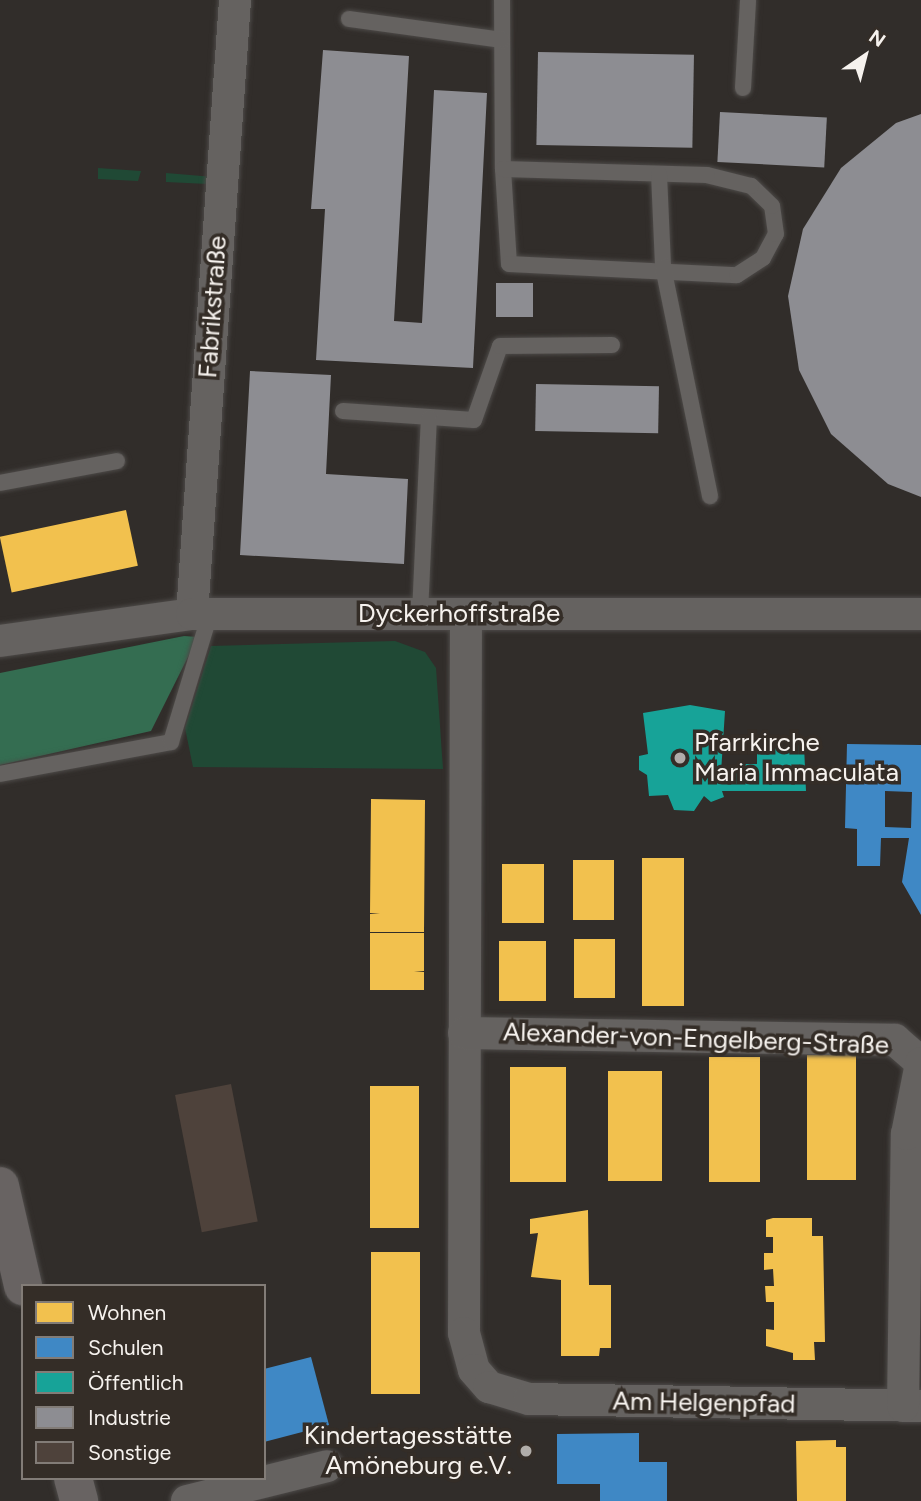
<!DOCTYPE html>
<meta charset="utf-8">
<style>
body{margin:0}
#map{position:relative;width:921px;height:1501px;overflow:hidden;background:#312d2a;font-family:Figtree,sans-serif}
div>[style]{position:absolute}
.green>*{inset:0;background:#204935}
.forest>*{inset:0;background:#346d51}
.homes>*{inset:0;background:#f2c14e;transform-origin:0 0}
.schools>*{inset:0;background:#3f88c5}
.public>*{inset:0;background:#17a398}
.industry>*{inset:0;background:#8d8d92;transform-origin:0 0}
.building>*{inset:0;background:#4e423b;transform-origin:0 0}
.roads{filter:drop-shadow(0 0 2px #4d4a48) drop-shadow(0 0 2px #4d4a48)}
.lane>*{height:16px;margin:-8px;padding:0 8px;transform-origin:8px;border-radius:8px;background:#656260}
.street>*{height:32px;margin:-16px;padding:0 16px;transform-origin:16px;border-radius:16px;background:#656260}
.secondary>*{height:38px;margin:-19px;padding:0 19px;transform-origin:19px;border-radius:19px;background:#686362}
.dots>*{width:19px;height:19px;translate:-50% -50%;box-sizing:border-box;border:4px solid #342d27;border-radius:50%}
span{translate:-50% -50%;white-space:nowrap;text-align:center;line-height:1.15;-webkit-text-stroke:7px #342d27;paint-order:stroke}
.street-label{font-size:26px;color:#f6f2ee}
.poi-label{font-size:26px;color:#f6f2ee}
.left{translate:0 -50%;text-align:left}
.right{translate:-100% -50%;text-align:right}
.legend{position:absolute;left:21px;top:1284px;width:245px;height:196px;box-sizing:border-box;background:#342d27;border:2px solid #827c77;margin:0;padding:9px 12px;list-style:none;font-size:21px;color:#f6f2ee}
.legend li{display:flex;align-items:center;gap:14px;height:35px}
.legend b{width:35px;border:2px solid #827c77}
.north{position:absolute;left:830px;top:21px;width:70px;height:70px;-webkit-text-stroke:5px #342d27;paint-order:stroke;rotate:35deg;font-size:19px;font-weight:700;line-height:28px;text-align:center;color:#f6f2ee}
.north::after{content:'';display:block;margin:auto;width:24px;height:32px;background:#f6f2ee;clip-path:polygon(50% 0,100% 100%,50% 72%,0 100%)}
</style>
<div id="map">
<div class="green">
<i style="clip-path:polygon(98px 168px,141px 171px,138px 181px,98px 179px)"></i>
<i style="clip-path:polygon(166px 173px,214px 177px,208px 184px,166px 182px)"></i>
<i style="clip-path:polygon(395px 641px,425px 652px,436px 668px,443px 769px,193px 767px,185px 728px,211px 646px)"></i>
</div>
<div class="forest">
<i style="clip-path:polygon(184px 636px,198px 637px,151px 731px,0 765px,0 673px)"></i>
</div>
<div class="homes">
<i style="left:126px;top:510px;width:57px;height:129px;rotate:78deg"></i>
<i style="clip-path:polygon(371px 799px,425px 800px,424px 932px,370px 932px,370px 914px,380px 914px,370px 913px)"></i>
<i style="left:684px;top:858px;width:148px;height:42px;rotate:90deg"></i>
<i style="left:573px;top:860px;width:41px;height:60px"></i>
<i style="left:502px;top:864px;width:42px;height:59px"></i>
<i style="clip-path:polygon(370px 933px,424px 933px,424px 971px,414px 972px,424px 972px,424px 990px,370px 990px)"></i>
<i style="left:574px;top:939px;width:41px;height:59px"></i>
<i style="left:499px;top:941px;width:47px;height:60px"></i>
<i style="left:807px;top:1055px;width:49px;height:125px"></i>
<i style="left:709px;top:1057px;width:51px;height:125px"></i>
<i style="left:510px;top:1067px;width:56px;height:115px"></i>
<i style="left:608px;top:1071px;width:54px;height:110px"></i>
<i style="left:370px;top:1086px;width:49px;height:142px"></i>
<i style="clip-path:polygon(588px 1210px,589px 1285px,611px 1285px,611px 1348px,600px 1348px,599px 1356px,561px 1356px,561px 1280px,531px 1277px,538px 1233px,530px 1234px,530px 1219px)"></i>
<i style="clip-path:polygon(773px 1218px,812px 1218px,812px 1236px,823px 1236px,825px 1342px,814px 1342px,815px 1360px,793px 1360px,793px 1353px,766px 1346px,766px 1329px,774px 1330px,774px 1302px,766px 1302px,765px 1286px,774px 1286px,773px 1269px,764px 1270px,764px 1253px,773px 1253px,773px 1237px,766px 1237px,766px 1220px)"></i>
<i style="left:371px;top:1252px;width:49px;height:142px"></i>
<i style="clip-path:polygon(836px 1440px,836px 1447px,846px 1447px,846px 1501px,797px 1501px,796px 1441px)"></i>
</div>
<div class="schools">
<i style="clip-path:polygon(evenodd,847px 744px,921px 745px,921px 915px,902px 882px,909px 838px,881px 838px,880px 866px,857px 866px,857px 829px,845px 828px,847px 744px,885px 791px,912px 792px,911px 828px,885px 827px,885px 791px)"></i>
<i style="clip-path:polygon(311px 1357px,329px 1425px,264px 1442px,264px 1369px)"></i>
<i style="clip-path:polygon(639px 1433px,639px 1462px,667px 1462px,667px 1501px,600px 1501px,600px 1484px,557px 1484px,557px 1434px)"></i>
</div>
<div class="public">
<i style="clip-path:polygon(690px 705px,725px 711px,721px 773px,741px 773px,741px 764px,757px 764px,757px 748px,804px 745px,806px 791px,722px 791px,724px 797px,711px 802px,704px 796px,694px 811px,674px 810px,668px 795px,649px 796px,647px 775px,639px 770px,639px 756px,648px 754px,643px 713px)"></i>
</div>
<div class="industry">
<i style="clip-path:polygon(323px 50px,409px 56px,394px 321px,422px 323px,434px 90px,487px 93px,473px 368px,316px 360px,325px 209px,311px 209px)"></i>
<i style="left:538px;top:52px;width:156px;height:93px;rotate:1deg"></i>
<i style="left:720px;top:112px;width:107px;height:50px;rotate:3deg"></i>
<i style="clip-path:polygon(921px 114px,921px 497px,888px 484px,831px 434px,799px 370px,788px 296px,803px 229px,841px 168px,896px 123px)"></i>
<i style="left:496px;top:283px;width:37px;height:34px"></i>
<i style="clip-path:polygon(250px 371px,331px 375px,326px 474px,408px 479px,404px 564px,240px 555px)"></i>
<i style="left:536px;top:384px;width:123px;height:47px;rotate:1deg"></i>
</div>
<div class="building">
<i style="left:231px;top:1084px;width:140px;height:57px;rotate:79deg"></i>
</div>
<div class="roads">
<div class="lane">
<i style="left:502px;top:0;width:169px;rotate:89.7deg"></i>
<i style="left:503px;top:169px;width:95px;rotate:86.4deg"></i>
<i style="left:509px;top:264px;width:228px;rotate:2.8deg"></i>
<i style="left:737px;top:275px;width:31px;rotate:-33deg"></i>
<i style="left:763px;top:258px;width:27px;rotate:-62deg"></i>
<i style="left:776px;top:234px;width:28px;rotate:-98deg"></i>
<i style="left:772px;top:206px;width:29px;rotate:-136deg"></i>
<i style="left:751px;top:186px;width:45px;rotate:-166deg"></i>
<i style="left:707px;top:175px;width:204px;rotate:-178.3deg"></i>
<i style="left:349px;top:19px;width:154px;rotate:7.8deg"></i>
<i style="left:743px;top:88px;width:88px;rotate:-86.7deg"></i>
<i style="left:659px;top:174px;width:93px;rotate:87.5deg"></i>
<i style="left:663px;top:267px;width:234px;rotate:78.4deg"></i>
<i style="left:343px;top:411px;width:131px;rotate:3.9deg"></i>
<i style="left:474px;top:420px;width:78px;rotate:-70.6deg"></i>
<i style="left:500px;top:346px;width:112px;rotate:-0.5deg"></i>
<i style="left:0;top:483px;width:119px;rotate:-10.6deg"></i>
<i style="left:420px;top:614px;width:196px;rotate:-87.4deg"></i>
<i style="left:0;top:774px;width:174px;rotate:-10.6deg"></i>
<i style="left:171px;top:742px;width:134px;rotate:-73.1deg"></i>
</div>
<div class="street">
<i style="left:192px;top:614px;width:616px;rotate:-85.99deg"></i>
<i style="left:466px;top:614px;width:719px;rotate:90.16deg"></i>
<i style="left:464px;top:1333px;width:38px;rotate:75deg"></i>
<i style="left:474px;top:1370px;width:23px;rotate:49deg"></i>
<i style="left:489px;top:1387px;width:42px;rotate:16.7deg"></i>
<i style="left:529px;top:1399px;width:392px;rotate:1deg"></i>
<i style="left:0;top:641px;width:194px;rotate:-8deg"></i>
<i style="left:192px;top:614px;width:729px"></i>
<i style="left:464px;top:1033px;width:431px;rotate:0.9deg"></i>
<i style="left:895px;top:1040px;width:35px;rotate:41deg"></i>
<i style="left:903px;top:1406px;width:272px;rotate:-89.2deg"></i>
<i style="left:907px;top:1134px;width:72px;rotate:-78.8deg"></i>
<i style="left:187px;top:1501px;width:144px;rotate:-14deg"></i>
</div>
<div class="secondary">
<i style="left:0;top:1186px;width:103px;rotate:77deg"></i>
<i style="left:73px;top:1478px;width:24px;rotate:75deg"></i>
</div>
</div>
<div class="dots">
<i style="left:680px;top:758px;background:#b1ada9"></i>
<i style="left:526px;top:1451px;background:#b1ada9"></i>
</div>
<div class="street-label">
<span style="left:213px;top:307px;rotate:-86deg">Fabrikstraße</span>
<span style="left:459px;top:614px">Dyckerhoffstraße</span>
<span style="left:696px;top:1039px;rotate:2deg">Alexander-von-Engelberg-Straße</span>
<span style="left:704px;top:1403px;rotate:1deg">Am Helgenpfad</span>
</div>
<div class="poi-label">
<span class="left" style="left:694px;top:758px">Pfarrkirche<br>Maria Immaculata</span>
<span class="right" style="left:512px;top:1451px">Kindertagesstätte<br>Amöneburg e.V.</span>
</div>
<ul class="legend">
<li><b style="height:19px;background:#f2c14e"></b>Wohnen</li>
<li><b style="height:19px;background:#3f88c5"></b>Schulen</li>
<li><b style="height:19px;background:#17a398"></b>Öffentlich</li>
<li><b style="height:19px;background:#8d8d92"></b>Industrie</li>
<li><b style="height:19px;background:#4e423b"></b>Sonstige</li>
</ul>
<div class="north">N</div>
</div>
